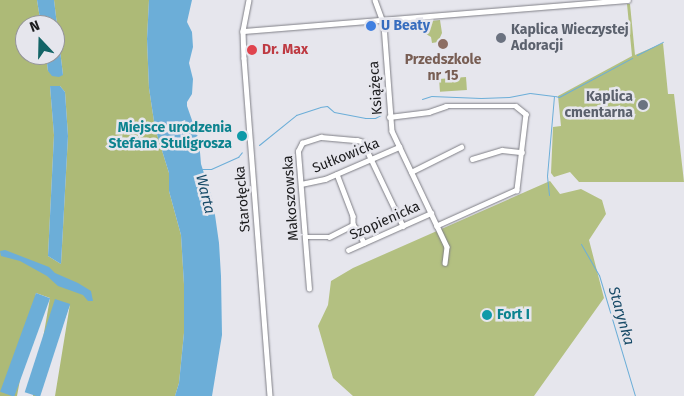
<!DOCTYPE html>
<meta charset="utf-8">
<style>
body{margin:0}
#map{position:relative;width:684px;height:396px;overflow:hidden;background:#e6e6ed;font-family:"Fira Sans",sans-serif}
div>[style]{position:absolute}
.green>*{inset:0;background:#b3c081;transform-origin:0 0}
.forest>*{inset:0;background:#adba77}
.water>*{inset:0;background:#6caed8;transform-origin:0 0}
.stream>*{height:1px;margin:-0.5px;padding:0 0.5px;transform-origin:0.5px;border-radius:0.5px;background:#6caed8}
.roads{filter:drop-shadow(0 0 1px #7e7e85) drop-shadow(0 0 1px #7e7e85)}
.minor>*{height:4.5px;margin:-2.25px;padding:0 2.25px;transform-origin:2.25px;border-radius:2.25px;background:#fff}
.dots>*{width:14px;height:14px;translate:-50% -50%;box-sizing:border-box;border:2px solid #e6e6ed;border-radius:50%}
span{translate:-50% -50%;white-space:nowrap;text-align:center;line-height:1.15;-webkit-text-stroke:5px #e6e6ed;paint-order:stroke}
.shop-label{font-size:14px;color:#366cbe;font-weight:700}
.left{translate:0 -50%;text-align:left}
.worship-label{font-size:14px;color:#5b616d;font-weight:700}
.right{translate:-100% -50%;text-align:right}
.health-label{font-size:14px;color:#be3a42;font-weight:700}
.education-label{font-size:14px;color:#785e54;font-weight:700}
.street-label{font-size:14px;color:#1b1b1d}
.culture-label{font-size:14px;color:#0d838f;font-weight:700}
.water-label{font-size:15px;color:#184b68;font-style:italic}
.north{position:absolute;left:15px;top:15px;width:50px;height:50px;box-sizing:border-box;background:#e6e6ed;border:1px solid #95959a;border-radius:50%;rotate:339deg;font-size:14px;font-weight:700;line-height:20px;text-align:center;color:#1b1b1d}
.north::after{content:'';display:block;margin:auto;width:18px;height:22px;background:#146467;clip-path:polygon(50% 0,100% 100%,50% 72%,0 100%)}
</style>
<div id="map">
<div class="green">
<i style="clip-path:polygon(627px 4px,630px 4px,635px 55px,663px 43px,668px 94px,674px 94px,684px 182px,579px 182px,570px 172px,554px 177px,551px 173px,553px 127px,561px 126px,558px 96px,632px 56px)"></i>
<i style="clip-path:polygon(440px 20px,442px 33px,438px 42px,432px 43px,431px 37px,426px 34px,423px 22px)"></i>
<i style="left:466px;top:77px;width:13px;height:27px;rotate:86deg"></i>
<i style="clip-path:polygon(550px 181px,560px 194px,581px 189px,602px 200px,606px 214px,589px 240px,604px 298px,534px 396px,353px 396px,333px 378px,318px 326px,328px 305px,331px 281px,353px 268px)"></i>
</div>
<div class="forest">
<i style="clip-path:polygon(evenodd,0 0,37px 0,41px 25px,25px 25px,25px 55px,46px 55px,48px 71px,63px 75px,54px 0,149px 0,147px 39px,149px 88px,155px 128px,169px 173px,169px 191px,181px 235px,184px 284px,184px 333px,179px 383px,175px 396px,55px 396px,70px 304px,38px 396px,33px 396px,50px 298px,36px 293px,17px 396px,0 396px,0 0,50px 86px,60px 86px,65px 92px,68px 136px,61px 264px,48px 256px,54px 135px,50px 86px)"></i>
</div>
<div class="water">
<i style="clip-path:polygon(37px 0,54px 0,63px 75px,59px 77px,52px 76px,48px 71px,46px 55px,55px 55px,55px 25px,41px 25px)"></i>
<i style="clip-path:polygon(149px 0,192px 0,187px 22px,192px 32px,193px 47px,189px 63px,193px 79px,192px 94px,187px 102px,187px 106px,199px 140px,201px 164px,213px 201px,219px 243px,221px 276px,222px 335px,212px 396px,175px 396px,179px 383px,184px 333px,184px 284px,181px 235px,169px 191px,169px 173px,155px 128px,149px 88px,147px 39px)"></i>
<i style="clip-path:polygon(50px 86px,60px 86px,65px 92px,68px 136px,61px 264px,48px 256px,54px 135px)"></i>
<i style="clip-path:polygon(5px 250px,49px 267px,55px 273px,78px 283px,91px 291px,93px 301px,88px 301px,83px 295px,58px 286px,47px 276px,20px 261px,1px 256px,0 251px)"></i>
<i style="left:36px;top:293px;width:15px;height:105px;rotate:20deg"></i>
<i style="left:55px;top:299px;width:16px;height:98px;rotate:18deg"></i>
</div>
<div class="stream">
<i style="left:637px;top:55px;width:29px;rotate:-27deg"></i>
<i style="left:555px;top:96px;width:4px;rotate:14deg"></i>
<i style="left:559px;top:97px;width:83px;rotate:-28.1deg"></i>
<i style="left:422px;top:99px;width:9px;rotate:-18deg"></i>
<i style="left:431px;top:96px;width:50px;rotate:2.3deg"></i>
<i style="left:481px;top:98px;width:28px;rotate:-2deg"></i>
<i style="left:509px;top:97px;width:21px;rotate:-11deg"></i>
<i style="left:530px;top:93px;width:24px;rotate:7deg"></i>
<i style="left:554px;top:96px;width:80px;rotate:95deg"></i>
<i style="left:547px;top:176px;width:19px;rotate:84deg"></i>
<i style="left:259px;top:145px;width:48px;rotate:-39deg"></i>
<i style="left:296px;top:115px;width:25px;rotate:-18deg"></i>
<i style="left:320px;top:107px;width:7px;rotate:-8deg"></i>
<i style="left:327px;top:106px;width:9px;rotate:41deg"></i>
<i style="left:334px;top:112px;width:32px;rotate:11deg"></i>
<i style="left:365px;top:118px;width:10px"></i>
<i style="left:375px;top:118px;width:9px;rotate:-27deg"></i>
<i style="left:201px;top:169px;width:10px"></i>
<i style="left:211px;top:169px;width:30px;rotate:-24deg"></i>
<i style="left:238px;top:157px;width:6px;rotate:-51deg"></i>
<i style="left:581px;top:244px;width:36px;rotate:60deg"></i>
<i style="left:599px;top:275px;width:126px;rotate:73.4deg"></i>
</div>
<div class="roads">
<div class="minor">
<i style="left:249px;top:0;width:32px;rotate:101deg"></i>
<i style="left:243px;top:31px;width:27px;rotate:88deg"></i>
<i style="left:244px;top:58px;width:339px;rotate:85.6deg"></i>
<i style="left:375px;top:0;width:27px;rotate:70deg"></i>
<i style="left:384px;top:25px;width:106px;rotate:85.7deg"></i>
<i style="left:392px;top:131px;width:128px;rotate:64.6deg"></i>
<i style="left:447px;top:247px;width:16px;rotate:97deg"></i>
<i style="left:243px;top:31px;width:386px;rotate:-4.6deg"></i>
<i style="left:389px;top:117px;width:40px;rotate:-7.1deg"></i>
<i style="left:429px;top:112px;width:18px;rotate:-19deg"></i>
<i style="left:446px;top:106px;width:70px"></i>
<i style="left:516px;top:106px;width:13px;rotate:39deg"></i>
<i style="left:526px;top:114px;width:77px;rotate:96.8deg"></i>
<i style="left:517px;top:190px;width:88px;rotate:155.8deg"></i>
<i style="left:472px;top:159px;width:31px;rotate:-17deg"></i>
<i style="left:502px;top:150px;width:20px;rotate:6deg"></i>
<i style="left:411px;top:172px;width:56px;rotate:-26.6deg"></i>
<i style="left:337px;top:174px;width:45px;rotate:69.1deg"></i>
<i style="left:353px;top:216px;width:9px;rotate:90deg"></i>
<i style="left:353px;top:225px;width:7px;rotate:45deg"></i>
<i style="left:358px;top:230px;width:14px;rotate:65deg"></i>
<i style="left:301px;top:184px;width:25px;rotate:-12deg"></i>
<i style="left:325px;top:179px;width:81px;rotate:-23.4deg"></i>
<i style="left:305px;top:237px;width:24px"></i>
<i style="left:329px;top:237px;width:27px;rotate:-27deg"></i>
<i style="left:348px;top:250px;width:91px;rotate:-24deg"></i>
<i style="left:309px;top:289px;width:138px;rotate:-94.6deg"></i>
<i style="left:298px;top:151px;width:9px;rotate:-63deg"></i>
<i style="left:302px;top:143px;width:20px;rotate:-18deg"></i>
<i style="left:321px;top:137px;width:36px;rotate:5deg"></i>
<i style="left:357px;top:140px;width:6px;rotate:18deg"></i>
<i style="left:363px;top:142px;width:93px;rotate:64.5deg"></i>
</div>
</div>
<div class="dots">
<i style="left:371px;top:26px;background:#3f7fe0"></i>
<i style="left:501px;top:38px;background:#6b7280"></i>
<i style="left:443px;top:44px;background:#8d6e63"></i>
<i style="left:252px;top:50px;background:#e0444e"></i>
<i style="left:643px;top:105px;background:#6b7280"></i>
<i style="left:242px;top:136px;background:#0f9aa8"></i>
<i style="left:487px;top:315px;background:#0f9aa8"></i>
</div>
<div class="shop-label">
<span class="left" style="left:381px;top:26px">U Beaty</span>
</div>
<div class="worship-label">
<span class="left" style="left:511px;top:38px">Kaplica Wieczystej<br>Adoracji</span>
<span class="right" style="left:633px;top:105px">Kaplica<br>cmentarna</span>
</div>
<div class="health-label">
<span class="left" style="left:262px;top:50px">Dr. Max</span>
</div>
<div class="education-label">
<span style="left:443px;top:68px">Przedszkole<br>nr 15</span>
</div>
<div class="street-label">
<span style="left:376px;top:88px;rotate:-94deg">Książęca</span>
<span style="left:346px;top:156px;rotate:-22deg">Sułkowicka</span>
<span style="left:291px;top:198px;rotate:-94deg">Makoszowska</span>
<span style="left:243px;top:199px;rotate:-95deg">Starołęcka</span>
<span style="left:385px;top:221px;rotate:-24deg">Szopienicka</span>
</div>
<div class="culture-label">
<span class="right" style="left:232px;top:136px">Miejsce urodzenia<br>Stefana Stuligrosza</span>
<span class="left" style="left:497px;top:315px">Fort I</span>
</div>
<div class="water-label">
<span style="left:205px;top:194px;rotate:76deg">Warta</span>
<span style="left:621px;top:316px;rotate:74deg">Starynka</span>
</div>
<div class="north">N</div>
</div>
